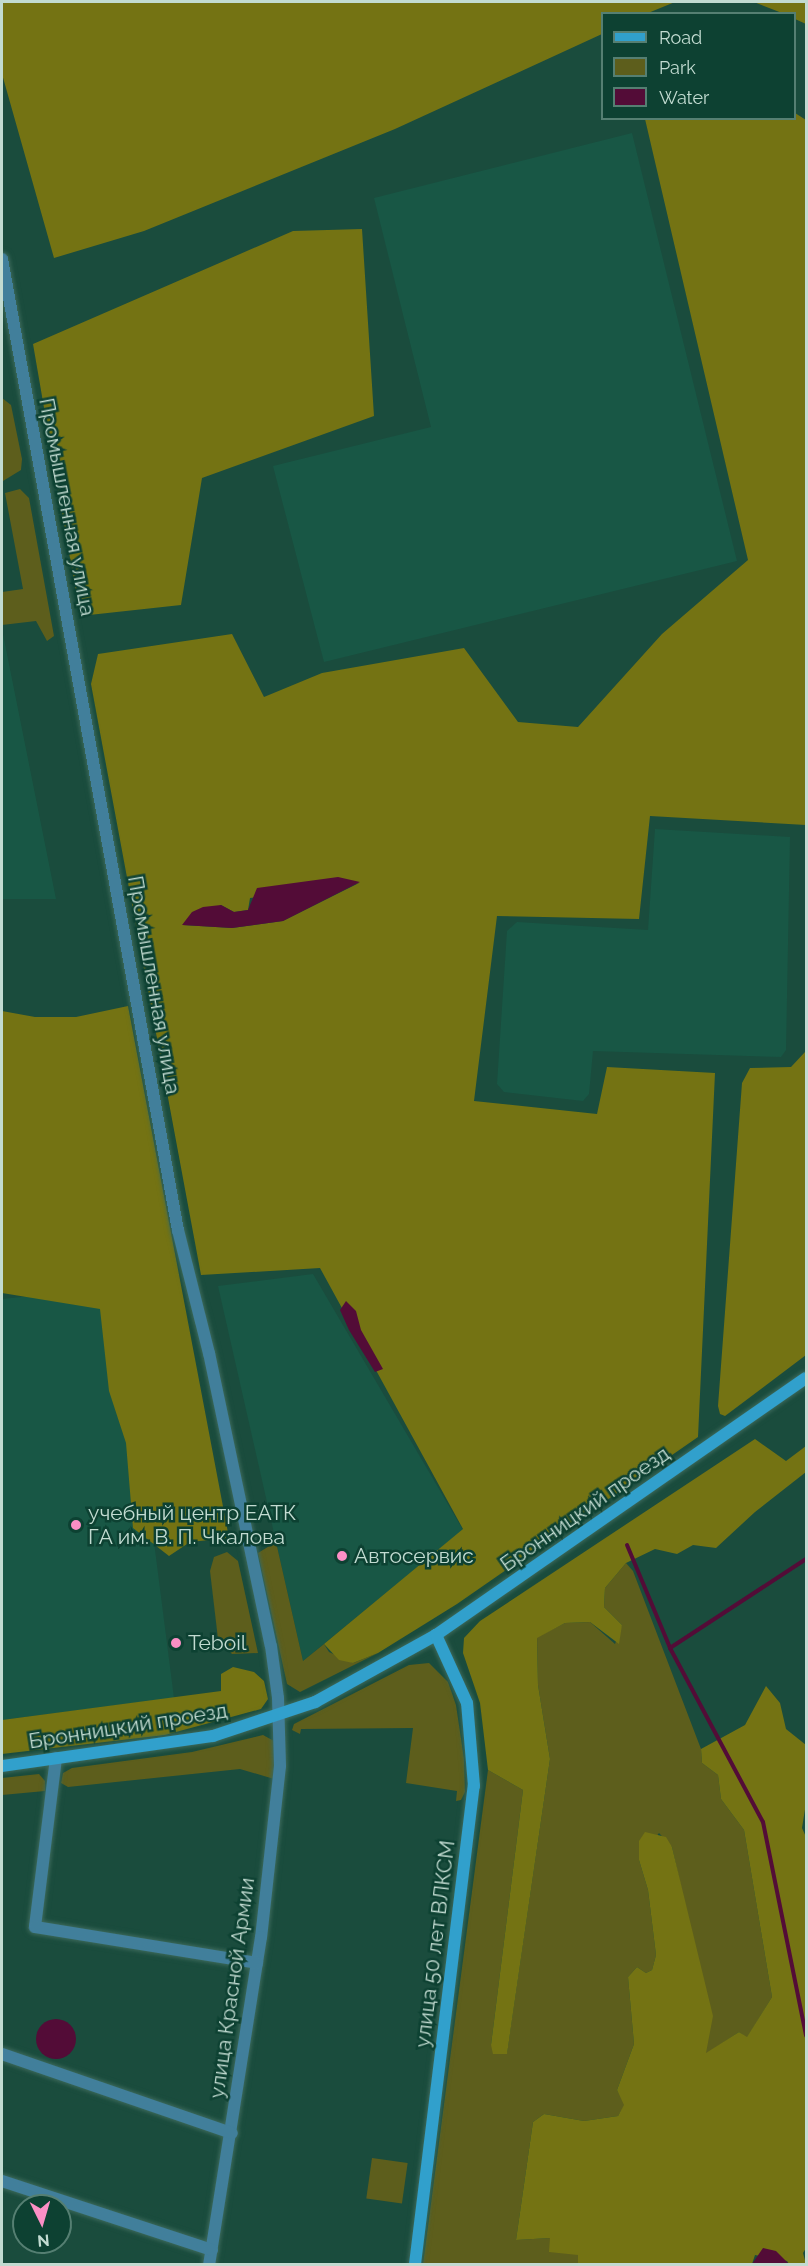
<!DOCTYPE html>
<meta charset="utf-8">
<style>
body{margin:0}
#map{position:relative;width:808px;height:2266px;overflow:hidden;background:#1a4c3d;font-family:Raleway,sans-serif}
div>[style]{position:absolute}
.built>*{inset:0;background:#185745}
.green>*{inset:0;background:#5d5e1c;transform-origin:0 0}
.forest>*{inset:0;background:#747313}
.water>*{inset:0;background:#530c37}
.round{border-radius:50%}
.stream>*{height:4px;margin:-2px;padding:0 2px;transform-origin:2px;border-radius:2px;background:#530c37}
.roads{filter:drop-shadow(0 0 2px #3c695b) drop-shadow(0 0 2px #3c695b)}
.street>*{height:12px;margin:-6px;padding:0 6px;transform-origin:6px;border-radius:6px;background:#417f9b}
.secondary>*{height:12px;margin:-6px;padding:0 6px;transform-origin:6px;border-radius:6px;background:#31a0cc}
.dots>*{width:16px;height:16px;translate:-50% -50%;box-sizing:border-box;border:3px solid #0d4132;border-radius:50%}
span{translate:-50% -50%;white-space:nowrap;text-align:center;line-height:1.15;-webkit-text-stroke:5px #0d4132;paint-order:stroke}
.street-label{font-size:21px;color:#c2dbd1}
.poi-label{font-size:21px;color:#c2dbd1}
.left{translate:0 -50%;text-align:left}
.frame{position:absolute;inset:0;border:3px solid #c2dbd1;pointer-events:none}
.legend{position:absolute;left:601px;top:12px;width:195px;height:108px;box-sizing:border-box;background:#0d4132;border:2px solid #557f72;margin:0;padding:8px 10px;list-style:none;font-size:18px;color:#c2dbd1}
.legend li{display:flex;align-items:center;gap:12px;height:30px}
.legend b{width:30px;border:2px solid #557f72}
.north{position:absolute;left:12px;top:2194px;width:60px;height:60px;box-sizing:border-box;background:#0d4132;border:2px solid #557f72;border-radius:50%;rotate:175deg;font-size:16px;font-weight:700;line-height:24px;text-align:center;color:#c2dbd1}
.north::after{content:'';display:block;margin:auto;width:21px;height:27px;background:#fb8fc5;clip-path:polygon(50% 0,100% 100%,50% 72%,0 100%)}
</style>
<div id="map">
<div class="built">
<i style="clip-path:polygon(632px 133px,737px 561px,324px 662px,273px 466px,431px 427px,374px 198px)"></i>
<i style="clip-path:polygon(2px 629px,56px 899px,2px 899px)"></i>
<i style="clip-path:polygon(655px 829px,790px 837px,786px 1050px,781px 1057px,593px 1051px,589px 1094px,583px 1101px,504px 1092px,497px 1084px,507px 931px,517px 922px,648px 930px)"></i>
<i style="clip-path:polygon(313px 1274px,463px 1530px,303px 1661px,218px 1286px)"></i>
<i style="clip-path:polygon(129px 1286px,135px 1394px,174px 1698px,2px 1720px,2px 1299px)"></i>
</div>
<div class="green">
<i style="clip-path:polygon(2px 398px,11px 405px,22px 459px,21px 470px,3px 481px)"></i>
<i style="clip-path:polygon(20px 489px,29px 498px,54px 636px,47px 641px,36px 621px,2px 625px,2px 592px,23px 589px,5px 493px)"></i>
<i style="clip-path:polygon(276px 1542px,303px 1661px,324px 1644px,329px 1652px,353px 1663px,378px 1653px,300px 1692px,287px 1684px,258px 1553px)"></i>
<i style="clip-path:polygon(227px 1552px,238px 1561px,258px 1653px,232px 1654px,218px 1639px,210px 1571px,214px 1557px)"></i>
<i style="clip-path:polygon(626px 1563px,633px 1571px,701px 1749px,702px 1763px,718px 1775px,721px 1799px,744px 1830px,772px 1997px,747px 2038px,739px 2032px,706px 2054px,695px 1949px,672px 1847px,659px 1833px,639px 1860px,648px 1890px,656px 1955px,652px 1970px,646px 1973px,637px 1967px,628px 1977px,634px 2044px,617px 2090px,625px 2105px,618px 2116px,584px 2121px,544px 2114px,533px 2122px,516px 2240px,550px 2238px,579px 2255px,578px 2264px,423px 2264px,488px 1770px,523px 1790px,491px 2045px,507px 2053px,550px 1759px,538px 1685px,537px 1637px,565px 1623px,590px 1622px,615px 1644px,622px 1625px,604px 1607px,605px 1588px)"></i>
<i style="clip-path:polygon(429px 1663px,448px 1682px,456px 1705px,464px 1759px,465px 1792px,461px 1800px,456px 1801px,457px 1791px,406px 1783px,413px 1728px,301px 1729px,300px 1734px,292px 1730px,294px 1724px,409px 1665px)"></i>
<i style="clip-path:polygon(263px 1735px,274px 1741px,274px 1779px,240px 1769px,68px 1787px,61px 1783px,63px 1773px,72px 1768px,192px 1752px)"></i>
<i style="clip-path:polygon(39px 1774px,45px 1781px,45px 1791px,2px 1795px,2px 1778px)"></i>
<i style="left:372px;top:2158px;width:36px;height:41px;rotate:8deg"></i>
</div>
<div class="forest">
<i style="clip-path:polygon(2px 2px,675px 2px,648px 13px,602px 14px,602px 34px,395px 129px,144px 231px,54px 258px,2px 74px)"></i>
<i style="clip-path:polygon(754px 2px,806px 2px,806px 24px,795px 19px,794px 14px,782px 13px)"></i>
<i style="clip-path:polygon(evenodd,795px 113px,806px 120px,806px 825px,650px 816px,639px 919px,497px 916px,474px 1101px,597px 1114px,607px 1067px,715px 1073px,698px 1437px,457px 1604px,378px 1653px,353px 1663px,339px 1660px,324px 1644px,463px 1529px,320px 1268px,201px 1275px,91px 684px,98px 654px,232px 634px,264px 697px,322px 673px,464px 648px,518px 722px,578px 727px,662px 634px,748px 560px,645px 119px,794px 118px,795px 113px,359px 883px,283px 921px,232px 928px,183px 925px,221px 905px,234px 912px,248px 910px,250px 898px,359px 883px)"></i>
<i style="clip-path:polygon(362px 229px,374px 416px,202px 478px,181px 605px,80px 616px,33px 344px,293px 231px)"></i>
<i style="clip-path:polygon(806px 901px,806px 1355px,725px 1416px,720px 1414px,718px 1406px,742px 1083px,750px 1068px,791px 1067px,805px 1052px)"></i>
<i style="clip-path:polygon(128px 1006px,229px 1538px,190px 1542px,169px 1556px,133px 1528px,126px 1443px,109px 1391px,100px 1309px,2px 1293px,2px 1011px,35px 1017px,76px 1017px)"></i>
<i style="clip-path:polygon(755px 1439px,786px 1461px,806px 1446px,806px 1472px,755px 1512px,716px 1548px,693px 1545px,677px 1554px,655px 1549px,626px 1563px,605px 1588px,604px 1607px,622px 1625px,619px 1644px,590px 1622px,565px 1623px,537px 1638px,538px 1685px,550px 1759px,507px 2054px,493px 2054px,491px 2045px,523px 1790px,488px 1770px,480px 1703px,463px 1653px,464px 1638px,480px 1621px)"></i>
<i style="clip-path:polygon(233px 1667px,254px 1672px,264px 1681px,268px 1699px,261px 1709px,165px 1735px,2px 1754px,2px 1720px,221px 1691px,221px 1674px)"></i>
<i style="clip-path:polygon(766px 1686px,780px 1703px,786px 1729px,806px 1745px,806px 1803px,802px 1828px,806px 1837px,806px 2248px,803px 2253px,806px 2264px,789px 2264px,787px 2261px,755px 2255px,752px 2264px,578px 2264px,578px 2255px,549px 2252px,550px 2238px,516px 2240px,533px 2122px,544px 2114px,584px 2121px,618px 2116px,624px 2105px,617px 2090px,634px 2044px,628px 1977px,637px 1967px,646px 1973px,652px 1970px,656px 1955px,648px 1890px,639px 1860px,639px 1841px,645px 1832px,666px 1837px,672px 1847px,713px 2016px,706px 2053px,739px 2032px,747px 2037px,772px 1997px,744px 1830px,721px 1799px,718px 1775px,702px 1763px,701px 1749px,745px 1725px)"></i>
</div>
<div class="water">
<i style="clip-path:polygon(338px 877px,360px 882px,283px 921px,232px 928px,182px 925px,192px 912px,203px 907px,221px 905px,234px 912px,248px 910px,257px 888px)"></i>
<i style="clip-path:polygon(346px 1301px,356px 1311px,361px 1330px,383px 1369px,375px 1372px,349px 1330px,340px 1310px)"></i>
<i class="round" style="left:36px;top:2019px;width:40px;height:40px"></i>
<i style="clip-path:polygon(763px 2248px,776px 2251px,789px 2264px,752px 2264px)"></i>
</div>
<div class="stream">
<i style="left:627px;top:1545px;width:112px;rotate:67.3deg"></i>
<i style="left:670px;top:1648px;width:197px;rotate:61.9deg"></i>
<i style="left:763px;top:1822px;width:218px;rotate:78.6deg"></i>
<i style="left:670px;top:1648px;width:163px;rotate:-33.2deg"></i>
</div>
<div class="roads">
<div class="street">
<i style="left:2px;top:259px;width:987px;rotate:79.73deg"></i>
<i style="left:178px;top:1230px;width:127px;rotate:75.9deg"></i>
<i style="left:209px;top:1353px;width:299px;rotate:78.1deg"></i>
<i style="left:271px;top:1646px;width:52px;rotate:82.3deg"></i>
<i style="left:278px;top:1698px;width:68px;rotate:88.3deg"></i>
<i style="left:280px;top:1766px;width:172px;rotate:96.3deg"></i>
<i style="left:261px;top:1937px;width:331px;rotate:99deg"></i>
<i style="left:56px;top:1758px;width:170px;rotate:97.1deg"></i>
<i style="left:35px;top:1927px;width:225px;rotate:9.2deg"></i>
<i style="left:2px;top:2054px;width:243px;rotate:19deg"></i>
<i style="left:2px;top:2181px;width:221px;rotate:18.2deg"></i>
</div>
<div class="secondary">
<i style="left:2px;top:1766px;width:213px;rotate:-8.1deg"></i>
<i style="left:213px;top:1736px;width:108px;rotate:-18.4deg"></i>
<i style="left:315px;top:1702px;width:138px;rotate:-29deg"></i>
<i style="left:436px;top:1635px;width:450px;rotate:-34.8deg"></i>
<i style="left:415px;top:2264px;width:482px;rotate:-83deg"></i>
<i style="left:474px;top:1786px;width:83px;rotate:-94.8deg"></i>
<i style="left:467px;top:1703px;width:75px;rotate:-114.5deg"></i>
</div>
</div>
<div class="dots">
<i style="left:76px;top:1525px;background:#fb8fc5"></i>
<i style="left:342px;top:1556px;background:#fb8fc5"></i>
<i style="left:176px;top:1643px;background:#fb8fc5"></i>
</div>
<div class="street-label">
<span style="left:67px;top:507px;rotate:79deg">Промышленная улица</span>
<span style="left:154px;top:985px;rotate:80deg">Промышленная улица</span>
<span style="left:585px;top:1509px;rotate:-35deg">Бронницкий проезд</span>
<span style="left:128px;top:1726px;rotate:-9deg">Бронницкий проезд</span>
<span style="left:435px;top:1944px;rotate:-83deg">улица 50 лет ВЛКСМ</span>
<span style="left:232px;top:1988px;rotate:-82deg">улица Красной Армии</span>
</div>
<div class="poi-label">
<span class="left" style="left:88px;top:1525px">учебный центр ЕАТК<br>ГА им. В. П. Чкалова</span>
<span class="left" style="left:354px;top:1556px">Автосервис</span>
<span class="left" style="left:188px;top:1643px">Teboil</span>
</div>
<div class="frame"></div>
<ul class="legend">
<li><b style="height:8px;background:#31a0cc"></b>Road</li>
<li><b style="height:16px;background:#5d5e1c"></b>Park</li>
<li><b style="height:16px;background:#530c37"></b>Water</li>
</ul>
<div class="north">N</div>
</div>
